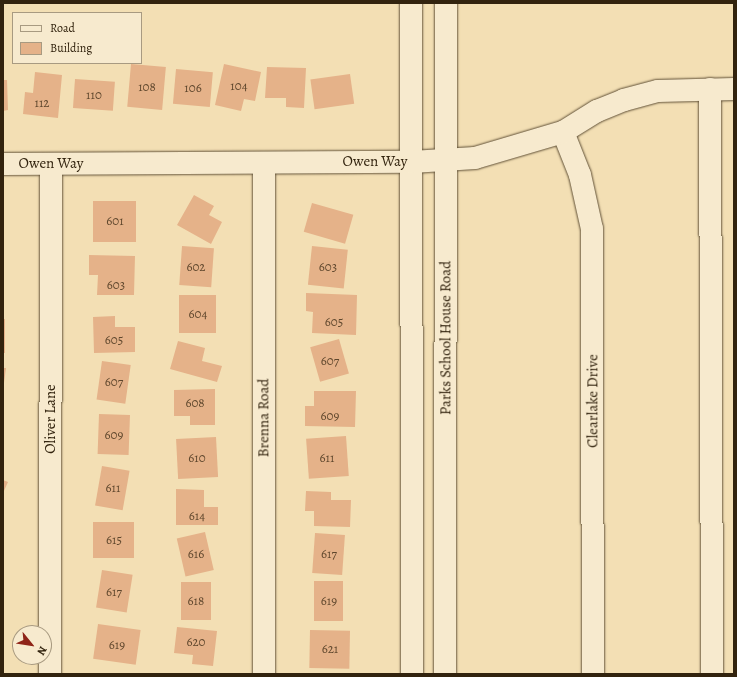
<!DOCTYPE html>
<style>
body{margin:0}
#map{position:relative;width:737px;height:677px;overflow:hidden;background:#f3dfb4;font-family:Alegreya,serif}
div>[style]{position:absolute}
.building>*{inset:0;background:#e5b289;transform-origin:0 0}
.roads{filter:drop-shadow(0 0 1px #625238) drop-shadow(0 0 1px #625238)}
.minor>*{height:22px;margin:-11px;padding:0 11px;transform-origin:11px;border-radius:11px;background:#f7eace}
span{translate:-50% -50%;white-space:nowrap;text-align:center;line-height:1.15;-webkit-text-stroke:3px #f7eace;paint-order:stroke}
.number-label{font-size:13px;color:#5f472d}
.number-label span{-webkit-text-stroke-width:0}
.street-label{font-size:15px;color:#32230e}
.frame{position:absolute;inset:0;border:4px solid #32230e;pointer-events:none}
.legend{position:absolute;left:12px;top:12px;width:130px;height:52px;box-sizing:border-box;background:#f7eace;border:1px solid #a89a81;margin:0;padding:5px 7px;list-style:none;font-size:12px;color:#32230e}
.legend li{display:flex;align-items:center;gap:8px;height:20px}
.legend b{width:20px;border:1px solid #a89a81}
.north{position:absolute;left:12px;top:625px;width:40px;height:40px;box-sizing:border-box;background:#f7eace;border:1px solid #a89a81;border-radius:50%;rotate:120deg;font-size:11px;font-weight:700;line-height:16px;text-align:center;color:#32230e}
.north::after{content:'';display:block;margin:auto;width:14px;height:18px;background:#8f2418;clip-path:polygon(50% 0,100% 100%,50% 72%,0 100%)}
</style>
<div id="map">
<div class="building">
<i style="left:131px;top:64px;width:35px;height:43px;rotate:5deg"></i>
<i style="clip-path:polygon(224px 64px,261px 72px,255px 101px,244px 99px,241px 111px,215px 105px)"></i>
<i style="clip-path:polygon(267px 67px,306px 68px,304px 108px,286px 107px,286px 98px,265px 98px)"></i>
<i style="left:176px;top:69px;width:37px;height:35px;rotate:5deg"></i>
<i style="clip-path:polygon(35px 72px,62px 75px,58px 118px,23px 114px,25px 92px,33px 93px)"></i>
<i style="left:350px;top:74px;width:30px;height:40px;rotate:82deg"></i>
<i style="left:75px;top:79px;width:40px;height:29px;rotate:4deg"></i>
<i style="clip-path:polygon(3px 80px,7px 80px,8px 110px,3px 111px)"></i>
<i style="clip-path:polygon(194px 195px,214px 206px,209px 215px,222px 222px,211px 244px,177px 225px)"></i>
<i style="left:93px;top:201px;width:43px;height:41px"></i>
<i style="left:312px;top:203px;width:43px;height:30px;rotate:16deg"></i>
<i style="left:182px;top:246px;width:32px;height:39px;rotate:4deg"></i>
<i style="left:312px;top:246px;width:36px;height:39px;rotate:6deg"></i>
<i style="clip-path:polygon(89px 255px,135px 256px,134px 295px,97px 295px,98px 275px,89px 275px)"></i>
<i style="clip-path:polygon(306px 293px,357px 295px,356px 335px,312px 333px,313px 312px,306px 311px)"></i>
<i style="left:179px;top:295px;width:37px;height:38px"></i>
<i style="clip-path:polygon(115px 316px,115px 327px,135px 327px,135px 352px,94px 353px,93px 317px)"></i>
<i style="left:3px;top:319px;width:2px;height:34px"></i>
<i style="left:339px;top:339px;width:36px;height:30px;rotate:74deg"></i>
<i style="clip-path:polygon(178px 341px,205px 348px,202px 361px,222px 366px,217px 382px,170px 369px)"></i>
<i style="left:102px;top:361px;width:29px;height:39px;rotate:8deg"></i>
<i style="clip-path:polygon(3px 368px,6px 368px,4px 383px,3px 383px)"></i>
<i style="clip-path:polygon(215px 389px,215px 425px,190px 425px,190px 416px,174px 416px,174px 390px)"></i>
<i style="clip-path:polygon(314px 391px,356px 391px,355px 427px,305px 426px,305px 406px,314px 406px)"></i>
<i style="left:99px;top:414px;width:31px;height:40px;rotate:2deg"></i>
<i style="left:346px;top:436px;width:40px;height:40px;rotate:86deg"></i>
<i style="left:216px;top:437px;width:40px;height:40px;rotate:87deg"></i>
<i style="left:102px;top:466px;width:28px;height:40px;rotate:10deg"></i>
<i style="clip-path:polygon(3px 480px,8px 482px,3px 493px)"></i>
<i style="clip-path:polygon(176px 489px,204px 490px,204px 507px,218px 507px,218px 525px,176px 525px)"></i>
<i style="clip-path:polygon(306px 491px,331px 492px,331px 500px,351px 500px,350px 527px,314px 526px,314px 511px,305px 511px)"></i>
<i style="left:93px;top:522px;width:41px;height:36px"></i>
<i style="left:205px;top:532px;width:39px;height:29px;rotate:77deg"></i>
<i style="left:315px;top:533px;width:30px;height:40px;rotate:4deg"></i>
<i style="left:102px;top:570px;width:31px;height:38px;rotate:9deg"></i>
<i style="left:343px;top:581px;width:40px;height:29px;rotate:90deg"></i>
<i style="left:181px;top:582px;width:30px;height:38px"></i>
<i style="left:98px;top:624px;width:43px;height:35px;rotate:8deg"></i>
<i style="clip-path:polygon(177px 627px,217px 631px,213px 666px,192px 664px,193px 655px,174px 653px)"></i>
<i style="left:310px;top:630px;width:40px;height:38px;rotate:1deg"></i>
</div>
<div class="roads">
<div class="minor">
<i style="left:411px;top:3px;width:671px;rotate:89.91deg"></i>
<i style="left:710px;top:89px;width:585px;rotate:89.8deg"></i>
<i style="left:563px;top:132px;width:46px;rotate:68.4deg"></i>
<i style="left:580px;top:175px;width:55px;rotate:77.5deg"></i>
<i style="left:592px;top:229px;width:445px;rotate:89.9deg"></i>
<i style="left:3px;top:164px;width:409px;rotate:-0.3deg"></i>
<i style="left:412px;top:162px;width:63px;rotate:-3.6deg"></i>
<i style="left:475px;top:158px;width:92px;rotate:-16.5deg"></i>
<i style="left:563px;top:132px;width:40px;rotate:-32deg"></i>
<i style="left:597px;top:111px;width:29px;rotate:-22deg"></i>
<i style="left:624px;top:100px;width:35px;rotate:-15deg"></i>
<i style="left:658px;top:91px;width:76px;rotate:-1.5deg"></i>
<i style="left:50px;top:674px;width:510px;rotate:-89.89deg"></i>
<i style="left:264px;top:674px;width:511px;rotate:-90deg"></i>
<i style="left:445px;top:674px;width:671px;rotate:-89.91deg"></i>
</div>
</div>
<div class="number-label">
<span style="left:239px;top:86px">104</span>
<span style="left:147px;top:87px">108</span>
<span style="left:193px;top:88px">106</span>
<span style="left:94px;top:95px">110</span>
<span style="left:42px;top:103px">112</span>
<span style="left:115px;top:221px">601</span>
<span style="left:196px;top:267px">602</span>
<span style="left:328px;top:267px">603</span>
<span style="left:116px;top:285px">603</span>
<span style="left:198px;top:314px">604</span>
<span style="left:334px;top:322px">605</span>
<span style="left:114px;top:340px">605</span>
<span style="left:330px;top:361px">607</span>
<span style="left:114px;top:382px">607</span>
<span style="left:195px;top:403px">608</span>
<span style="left:330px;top:416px">609</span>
<span style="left:114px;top:435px">609</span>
<span style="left:197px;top:458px">610</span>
<span style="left:327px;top:458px">611</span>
<span style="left:113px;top:488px">611</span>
<span style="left:197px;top:516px">614</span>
<span style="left:114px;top:540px">615</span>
<span style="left:196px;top:554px">616</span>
<span style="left:329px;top:554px">617</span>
<span style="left:114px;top:592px">617</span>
<span style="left:196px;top:601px">618</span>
<span style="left:329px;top:601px">619</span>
<span style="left:196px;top:642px">620</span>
<span style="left:117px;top:645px">619</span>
<span style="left:330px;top:649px">621</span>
</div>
<div class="street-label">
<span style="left:375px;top:162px">Owen Way</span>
<span style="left:51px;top:164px">Owen Way</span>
<span style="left:446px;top:338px;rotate:-90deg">Parks School House Road</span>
<span style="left:593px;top:401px;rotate:-90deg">Clearlake Drive</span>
<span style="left:264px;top:418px;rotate:-90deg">Brenna Road</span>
<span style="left:51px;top:419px;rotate:-90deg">Oliver Lane</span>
</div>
<div class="frame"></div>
<ul class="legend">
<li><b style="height:5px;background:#f7eace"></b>Road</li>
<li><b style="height:11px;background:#e5b289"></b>Building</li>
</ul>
<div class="north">N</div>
</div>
